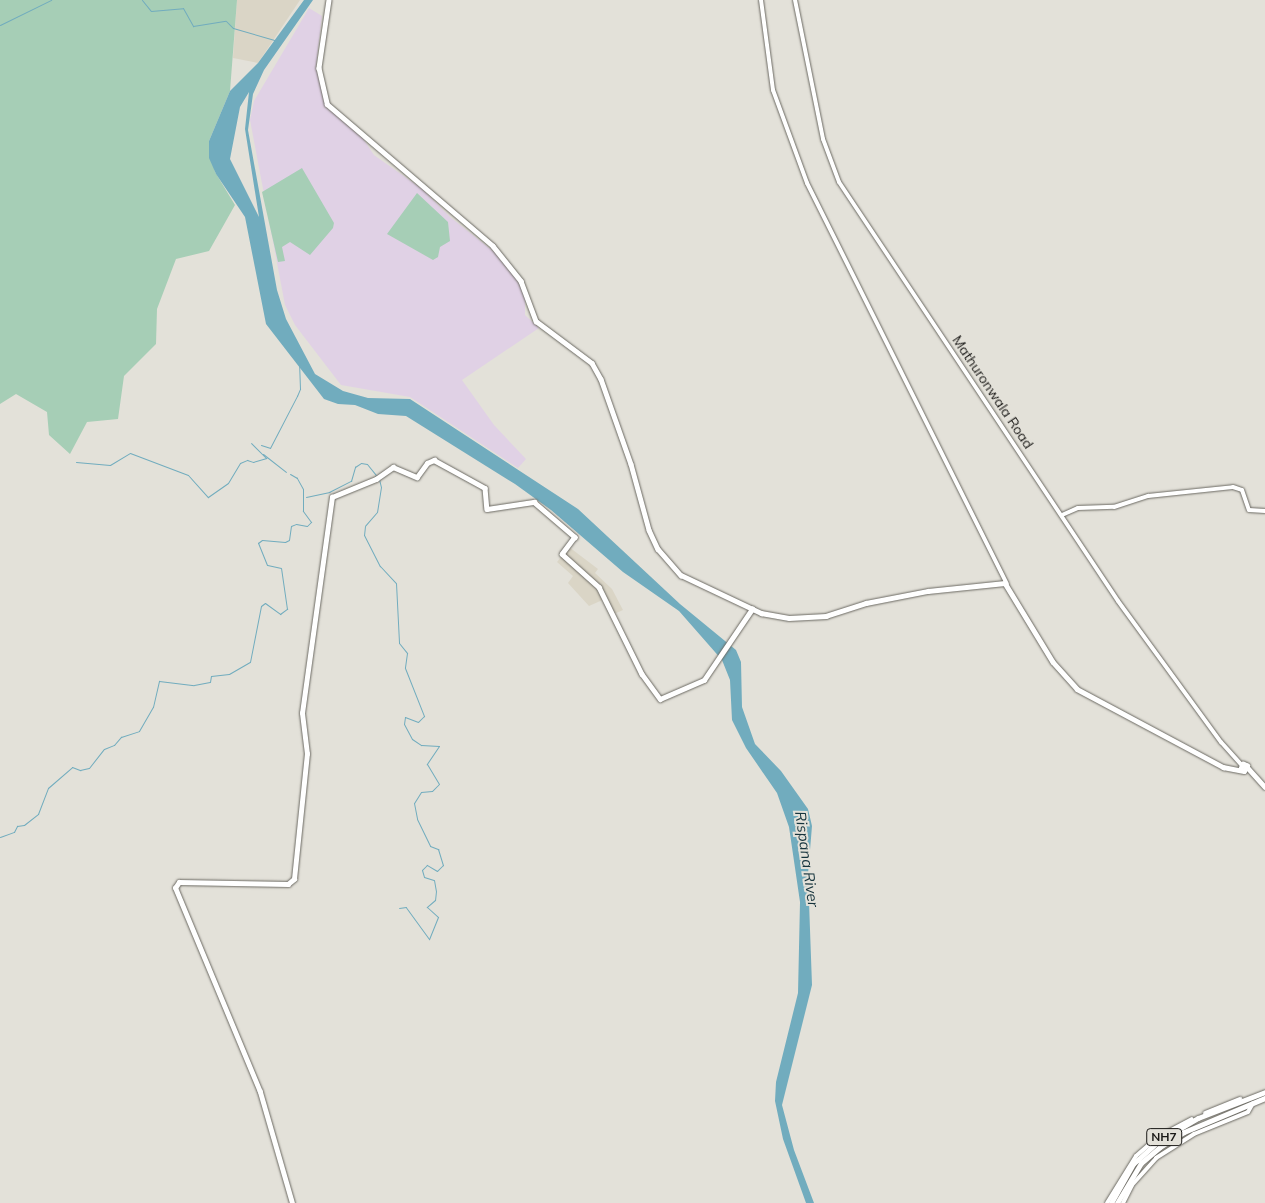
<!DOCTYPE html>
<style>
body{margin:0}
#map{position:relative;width:1265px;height:1203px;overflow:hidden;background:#e3e1d9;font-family:Mulish,sans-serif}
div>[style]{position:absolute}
.built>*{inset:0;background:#dad5c6}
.education>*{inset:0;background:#e0d1e5}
.green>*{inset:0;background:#a6ceb6}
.water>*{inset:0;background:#71acbe}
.stream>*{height:1px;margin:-0.5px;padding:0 0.5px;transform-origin:0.5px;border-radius:0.5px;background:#71acbe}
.roads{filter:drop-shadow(0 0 1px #6b6962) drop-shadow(0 0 1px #6b6962)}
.minor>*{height:4px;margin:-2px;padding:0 2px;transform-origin:2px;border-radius:2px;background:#fff}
.major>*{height:4.5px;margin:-2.25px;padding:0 2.25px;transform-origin:2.25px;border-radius:2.25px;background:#fff}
.highway>*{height:5px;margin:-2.5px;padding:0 2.5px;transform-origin:2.5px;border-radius:2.5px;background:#fff}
span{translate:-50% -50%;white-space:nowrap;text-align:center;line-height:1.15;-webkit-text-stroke:4px #e3e1d9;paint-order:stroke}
.shield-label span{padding:1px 4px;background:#e3e1d9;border:1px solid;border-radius:4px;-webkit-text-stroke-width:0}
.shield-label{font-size:12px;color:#1a1917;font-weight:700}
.street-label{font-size:14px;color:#1a1917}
.water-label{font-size:15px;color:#16343d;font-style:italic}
</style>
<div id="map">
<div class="built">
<i style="clip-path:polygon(237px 0,300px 0,258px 63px,233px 58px)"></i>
<i style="clip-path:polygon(569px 547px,598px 569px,595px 573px,612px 589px,623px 610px,614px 614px,607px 598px,589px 606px,568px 583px,573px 576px,557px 562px)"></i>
</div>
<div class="education">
<i style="clip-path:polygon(309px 8px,322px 16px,316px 67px,326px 107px,360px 134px,374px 155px,422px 189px,450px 217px,498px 255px,519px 282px,525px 297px,525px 315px,539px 328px,462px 380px,494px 425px,526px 459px,518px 468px,410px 397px,341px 385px,295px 325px,285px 305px,250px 120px,254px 101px)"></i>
</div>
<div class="green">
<i style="clip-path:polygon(0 0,237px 0,230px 91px,209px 141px,215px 172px,235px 205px,209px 251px,176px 259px,157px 309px,156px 344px,124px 376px,118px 419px,87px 422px,70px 454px,49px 435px,47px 412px,16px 394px,0 404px)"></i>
<i style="clip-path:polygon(302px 168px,334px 223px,333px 228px,310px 255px,290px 242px,282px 247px,285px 261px,278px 262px,262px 192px)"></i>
<i style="clip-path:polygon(417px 193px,448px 222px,450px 241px,440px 247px,438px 257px,433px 260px,387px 234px)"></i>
</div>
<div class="water">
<i style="clip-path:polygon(evenodd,304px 0,313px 0,264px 70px,253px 94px,248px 130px,277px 290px,286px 319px,315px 374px,343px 391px,368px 398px,410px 399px,578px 509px,680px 604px,736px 650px,741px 662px,742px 707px,755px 744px,781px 771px,808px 809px,812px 826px,808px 874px,812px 985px,782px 1105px,794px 1150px,814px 1203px,806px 1203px,783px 1139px,775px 1101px,776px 1082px,798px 993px,800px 902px,789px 827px,777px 793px,746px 748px,732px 720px,730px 680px,722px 660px,679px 611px,623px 572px,551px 510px,515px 484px,406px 416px,378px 414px,355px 405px,338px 404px,324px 399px,266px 324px,245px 217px,216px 174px,209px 158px,209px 141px,230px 91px,258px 63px,304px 0,249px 92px,245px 129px,259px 217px,230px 159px,240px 107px,249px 92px)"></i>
</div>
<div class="stream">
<i style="left:142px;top:0;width:14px;rotate:51deg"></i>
<i style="left:151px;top:11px;width:32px;rotate:-5deg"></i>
<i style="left:183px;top:8px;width:21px;rotate:61deg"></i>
<i style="left:193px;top:26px;width:33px;rotate:-9deg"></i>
<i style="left:226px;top:21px;width:10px;rotate:45deg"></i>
<i style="left:233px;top:28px;width:43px;rotate:16.3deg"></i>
<i style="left:0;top:25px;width:57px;rotate:-26.1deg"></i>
<i style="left:261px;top:445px;width:9px;rotate:18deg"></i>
<i style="left:270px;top:448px;width:59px;rotate:-62.6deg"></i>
<i style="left:297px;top:396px;width:8px;rotate:-67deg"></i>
<i style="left:300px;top:389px;width:24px;rotate:-92deg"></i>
<i style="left:263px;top:454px;width:29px;rotate:38deg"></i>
<i style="left:76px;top:462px;width:34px;rotate:5deg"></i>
<i style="left:110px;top:465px;width:23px;rotate:-31deg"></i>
<i style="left:130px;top:453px;width:62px;rotate:20.8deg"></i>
<i style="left:188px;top:475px;width:30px;rotate:48deg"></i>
<i style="left:208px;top:497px;width:24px;rotate:-35deg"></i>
<i style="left:228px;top:483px;width:23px;rotate:-59deg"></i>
<i style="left:240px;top:463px;width:8px;rotate:-23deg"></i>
<i style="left:247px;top:460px;width:6px;rotate:18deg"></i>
<i style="left:253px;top:462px;width:14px;rotate:-17deg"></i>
<i style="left:266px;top:458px;width:21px;rotate:-135deg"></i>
<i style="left:379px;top:479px;width:8px;rotate:76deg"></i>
<i style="left:381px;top:487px;width:25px;rotate:99deg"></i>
<i style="left:377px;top:512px;width:18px;rotate:131deg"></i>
<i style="left:365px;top:526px;width:9px;rotate:96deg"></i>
<i style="left:364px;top:535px;width:35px;rotate:63deg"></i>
<i style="left:380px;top:566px;width:23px;rotate:47deg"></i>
<i style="left:396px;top:583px;width:60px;rotate:87.1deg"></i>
<i style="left:399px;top:643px;width:13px;rotate:51deg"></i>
<i style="left:407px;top:653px;width:15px;rotate:98deg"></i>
<i style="left:405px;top:668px;width:52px;rotate:68.4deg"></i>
<i style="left:424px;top:716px;width:8px;rotate:135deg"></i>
<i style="left:418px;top:722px;width:14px;rotate:-159deg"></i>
<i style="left:405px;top:717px;width:7px;rotate:98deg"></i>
<i style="left:404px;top:724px;width:17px;rotate:62deg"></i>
<i style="left:412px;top:739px;width:11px;rotate:34deg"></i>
<i style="left:421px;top:745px;width:18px;rotate:3deg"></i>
<i style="left:439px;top:746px;width:22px;rotate:124deg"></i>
<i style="left:427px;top:764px;width:23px;rotate:59deg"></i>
<i style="left:439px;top:784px;width:10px;rotate:135deg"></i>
<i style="left:432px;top:791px;width:11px;rotate:175deg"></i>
<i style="left:421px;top:792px;width:13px;rotate:122deg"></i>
<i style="left:414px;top:803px;width:16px;rotate:79deg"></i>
<i style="left:417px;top:819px;width:30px;rotate:64deg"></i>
<i style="left:430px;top:846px;width:9px;rotate:21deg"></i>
<i style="left:438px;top:849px;width:17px;rotate:73deg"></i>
<i style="left:443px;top:865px;width:8px;rotate:135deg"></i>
<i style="left:437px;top:871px;width:12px;rotate:-149deg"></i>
<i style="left:427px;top:865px;width:7px;rotate:135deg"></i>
<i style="left:422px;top:870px;width:7px;rotate:74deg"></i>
<i style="left:424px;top:877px;width:10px;rotate:17deg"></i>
<i style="left:434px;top:880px;width:11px;rotate:80deg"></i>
<i style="left:436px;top:891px;width:9px;rotate:96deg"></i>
<i style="left:435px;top:900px;width:11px;rotate:139deg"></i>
<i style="left:427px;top:907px;width:15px;rotate:42deg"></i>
<i style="left:438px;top:917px;width:24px;rotate:112deg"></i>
<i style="left:429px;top:939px;width:39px;rotate:-126deg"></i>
<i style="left:406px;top:907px;width:7px;rotate:172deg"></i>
<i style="left:306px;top:497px;width:24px;rotate:-12deg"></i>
<i style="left:329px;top:492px;width:25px;rotate:-27deg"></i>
<i style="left:351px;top:481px;width:15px;rotate:-74deg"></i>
<i style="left:355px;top:467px;width:7px;rotate:-34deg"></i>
<i style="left:361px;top:463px;width:6px;rotate:9deg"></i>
<i style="left:367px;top:464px;width:14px;rotate:51deg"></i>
<i style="left:0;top:837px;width:15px;rotate:-20deg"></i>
<i style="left:14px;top:832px;width:7px;rotate:-63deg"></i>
<i style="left:17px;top:826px;width:7px;rotate:-8deg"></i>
<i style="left:24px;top:825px;width:18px;rotate:-38deg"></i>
<i style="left:38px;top:814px;width:28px;rotate:-69deg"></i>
<i style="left:48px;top:788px;width:32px;rotate:-41deg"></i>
<i style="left:72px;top:767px;width:9px;rotate:21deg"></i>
<i style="left:80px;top:770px;width:9px;rotate:-13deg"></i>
<i style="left:89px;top:768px;width:24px;rotate:-52deg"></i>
<i style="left:104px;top:749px;width:11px;rotate:-22deg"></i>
<i style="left:114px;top:745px;width:11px;rotate:-49deg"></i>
<i style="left:121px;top:737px;width:19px;rotate:-18deg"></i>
<i style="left:139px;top:731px;width:28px;rotate:-60deg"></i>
<i style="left:153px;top:707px;width:27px;rotate:-77deg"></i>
<i style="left:159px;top:681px;width:35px;rotate:7deg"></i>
<i style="left:194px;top:685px;width:16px;rotate:-11deg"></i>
<i style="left:210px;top:682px;width:6px;rotate:-81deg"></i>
<i style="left:211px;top:676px;width:18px;rotate:-6deg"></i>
<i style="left:229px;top:674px;width:24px;rotate:-30deg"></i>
<i style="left:250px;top:662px;width:57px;rotate:-78.9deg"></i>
<i style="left:261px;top:606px;width:5px;rotate:-37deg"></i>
<i style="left:265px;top:603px;width:19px;rotate:36deg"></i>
<i style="left:280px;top:614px;width:9px;rotate:-36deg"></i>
<i style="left:287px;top:609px;width:41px;rotate:-98.3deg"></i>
<i style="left:281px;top:568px;width:14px;rotate:-168deg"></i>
<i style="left:267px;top:565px;width:24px;rotate:-112deg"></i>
<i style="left:258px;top:543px;width:5px;rotate:-37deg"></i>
<i style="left:262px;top:540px;width:23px;rotate:5deg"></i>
<i style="left:285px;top:542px;width:4px;rotate:-27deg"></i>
<i style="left:289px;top:540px;width:14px;rotate:-82deg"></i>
<i style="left:291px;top:526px;width:5px;rotate:-22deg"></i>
<i style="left:296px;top:524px;width:11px;rotate:10deg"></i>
<i style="left:307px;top:526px;width:6px;rotate:-45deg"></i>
<i style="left:311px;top:522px;width:14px;rotate:-126deg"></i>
<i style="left:303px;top:511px;width:22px;rotate:-90deg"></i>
<i style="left:303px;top:489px;width:13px;rotate:-119deg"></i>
<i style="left:297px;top:478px;width:8px;rotate:-150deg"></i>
</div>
<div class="roads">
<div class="minor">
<i style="left:761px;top:0;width:91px;rotate:82.4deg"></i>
<i style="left:773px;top:90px;width:99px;rotate:69.9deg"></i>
<i style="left:807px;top:183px;width:448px;rotate:63.5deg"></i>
<i style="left:795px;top:0;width:142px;rotate:78.6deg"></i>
<i style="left:823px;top:139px;width:46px;rotate:69.6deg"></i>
<i style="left:839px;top:182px;width:503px;rotate:56.34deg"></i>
<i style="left:1118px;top:601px;width:175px;rotate:53.9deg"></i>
<i style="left:1221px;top:742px;width:31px;rotate:48deg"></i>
<i style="left:1062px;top:515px;width:17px;rotate:-24deg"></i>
<i style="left:1078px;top:508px;width:36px;rotate:-2deg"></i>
<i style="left:1114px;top:507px;width:36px;rotate:-18deg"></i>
<i style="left:1148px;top:496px;width:85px;rotate:-6deg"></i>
<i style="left:1233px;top:487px;width:9px;rotate:18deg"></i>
<i style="left:1242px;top:490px;width:21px;rotate:71deg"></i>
<i style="left:1249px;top:510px;width:16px;rotate:4deg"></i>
<i style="left:1205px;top:1113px;width:38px;rotate:-22deg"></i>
<i style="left:1107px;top:1203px;width:55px;rotate:-58.3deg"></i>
<i style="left:1136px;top:1156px;width:29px;rotate:-41deg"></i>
<i style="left:1158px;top:1137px;width:38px;rotate:-28deg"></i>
<i style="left:1123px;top:1203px;width:20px;rotate:-63deg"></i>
<i style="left:1132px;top:1185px;width:36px;rotate:-48deg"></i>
<i style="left:1156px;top:1158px;width:45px;rotate:-32.3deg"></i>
<i style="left:1194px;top:1134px;width:58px;rotate:-22.2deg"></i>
<i style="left:1248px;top:1112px;width:10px;rotate:-61deg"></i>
</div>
<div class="major">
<i style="left:329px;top:0;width:69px;rotate:98.4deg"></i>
<i style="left:319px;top:68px;width:37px;rotate:77deg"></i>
<i style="left:327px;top:104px;width:218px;rotate:40.5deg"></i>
<i style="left:493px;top:246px;width:45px;rotate:51.3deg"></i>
<i style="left:521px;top:281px;width:43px;rotate:69.4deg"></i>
<i style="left:536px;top:321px;width:70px;rotate:36.9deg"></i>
<i style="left:592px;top:363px;width:18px;rotate:61deg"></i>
<i style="left:601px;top:379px;width:90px;rotate:70.6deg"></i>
<i style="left:631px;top:464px;width:68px;rotate:74.7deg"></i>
<i style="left:649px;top:530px;width:21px;rotate:65deg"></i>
<i style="left:658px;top:549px;width:35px;rotate:49deg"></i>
<i style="left:681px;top:575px;width:89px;rotate:25.4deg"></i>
<i style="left:761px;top:613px;width:28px;rotate:10deg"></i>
<i style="left:789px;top:618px;width:37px;rotate:-3deg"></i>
<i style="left:826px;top:616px;width:42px;rotate:-18deg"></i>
<i style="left:866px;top:603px;width:63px;rotate:-11deg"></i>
<i style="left:928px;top:591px;width:77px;rotate:-5.9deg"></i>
<i style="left:1005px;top:583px;width:92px;rotate:58.7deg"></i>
<i style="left:1053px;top:662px;width:36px;rotate:48deg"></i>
<i style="left:1077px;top:689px;width:166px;rotate:28.1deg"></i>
<i style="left:1223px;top:767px;width:21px;rotate:11deg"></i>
<i style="left:1244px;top:771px;width:6px;rotate:-59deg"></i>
<i style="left:1247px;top:766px;width:4px;rotate:-153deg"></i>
<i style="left:1243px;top:764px;width:5px;rotate:112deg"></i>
<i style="left:1248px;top:768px;width:25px;rotate:48deg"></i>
<i style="left:292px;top:1203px;width:116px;rotate:-106.1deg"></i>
<i style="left:260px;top:1092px;width:221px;rotate:-112.6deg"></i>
<i style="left:175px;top:888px;width:7px;rotate:-56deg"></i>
<i style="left:179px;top:882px;width:109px;rotate:1.1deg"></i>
<i style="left:288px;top:884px;width:8px;rotate:-40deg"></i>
<i style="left:294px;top:879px;width:126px;rotate:-84.1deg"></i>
<i style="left:307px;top:754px;width:41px;rotate:-97deg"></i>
<i style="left:302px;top:713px;width:218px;rotate:-82.1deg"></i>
<i style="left:332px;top:497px;width:48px;rotate:-22.2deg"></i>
<i style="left:376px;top:479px;width:21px;rotate:-35deg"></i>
<i style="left:393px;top:467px;width:26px;rotate:23deg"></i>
<i style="left:417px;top:477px;width:17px;rotate:-54deg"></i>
<i style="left:427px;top:463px;width:8px;rotate:-23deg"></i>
<i style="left:434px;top:460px;width:58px;rotate:28.8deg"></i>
<i style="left:485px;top:488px;width:21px;rotate:85deg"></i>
<i style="left:487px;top:509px;width:48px;rotate:-8.5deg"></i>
<i style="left:534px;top:502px;width:54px;rotate:40.5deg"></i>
<i style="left:575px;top:537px;width:21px;rotate:127deg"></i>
<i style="left:562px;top:554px;width:50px;rotate:41.7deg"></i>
<i style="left:599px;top:587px;width:97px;rotate:63.7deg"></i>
<i style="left:642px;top:674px;width:31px;rotate:54deg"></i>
<i style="left:660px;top:699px;width:48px;rotate:-23.4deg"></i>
<i style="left:704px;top:680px;width:86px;rotate:-55.9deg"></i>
</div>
<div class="highway">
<i style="left:1111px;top:1203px;width:45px;rotate:-60.6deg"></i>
<i style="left:1133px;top:1164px;width:36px;rotate:-42deg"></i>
<i style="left:1160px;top:1140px;width:44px;rotate:-30.1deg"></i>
<i style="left:1198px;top:1118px;width:72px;rotate:-21.2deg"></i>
<i style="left:1117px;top:1203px;width:47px;rotate:-59deg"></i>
<i style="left:1141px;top:1163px;width:25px;rotate:-40deg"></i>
<i style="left:1160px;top:1147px;width:28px;rotate:-32deg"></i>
<i style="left:1184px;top:1132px;width:88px;rotate:-22.8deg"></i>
</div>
</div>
<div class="shield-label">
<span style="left:1164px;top:1137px">NH7</span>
</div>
<div class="street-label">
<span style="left:993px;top:392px;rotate:56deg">Mathuronwala Road</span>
</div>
<div class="water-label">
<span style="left:807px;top:859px;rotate:82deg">Rispana River</span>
</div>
</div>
